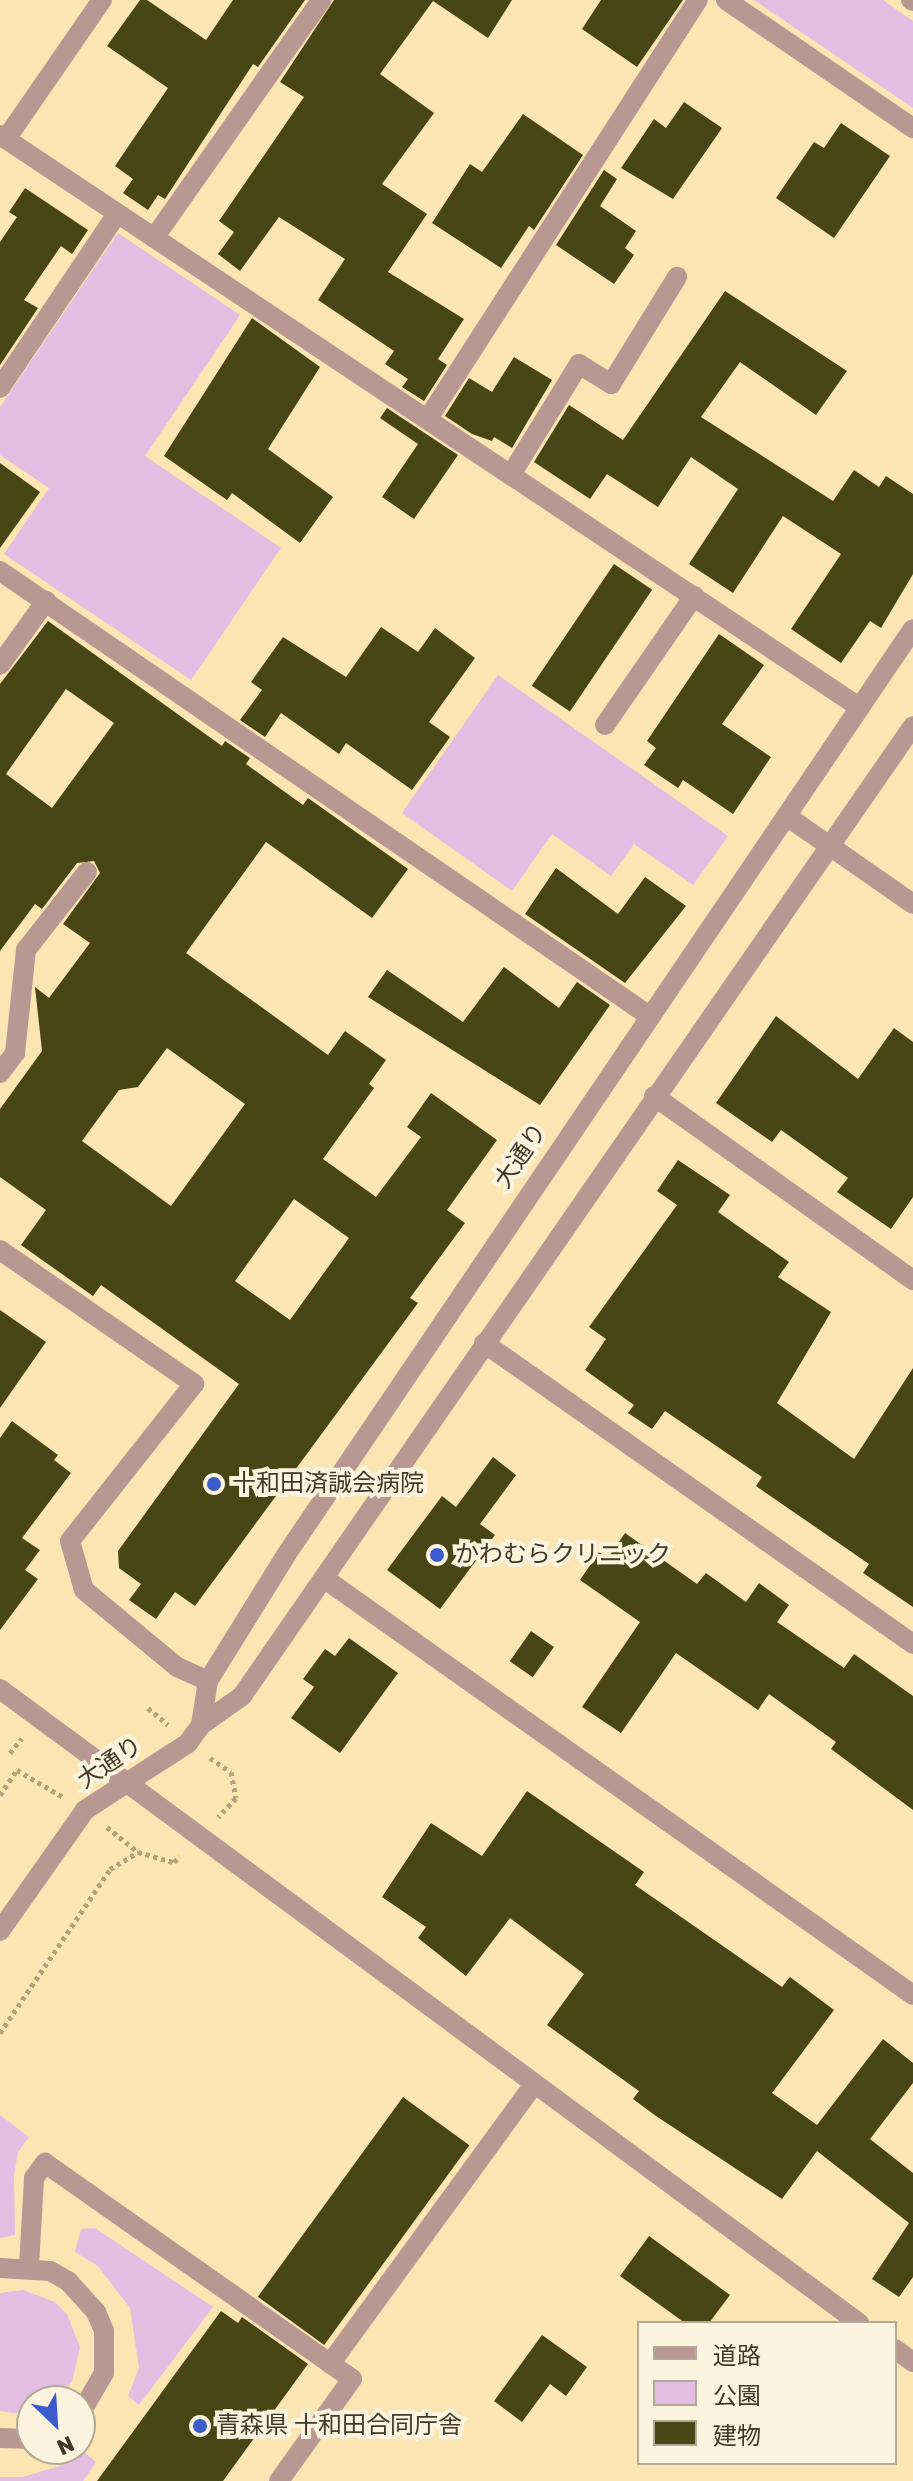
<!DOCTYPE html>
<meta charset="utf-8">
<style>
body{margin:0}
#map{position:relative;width:913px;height:2481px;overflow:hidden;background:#fbe6b3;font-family:Rubik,"Noto Sans JP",sans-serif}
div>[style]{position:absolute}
.green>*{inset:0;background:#e4bde2}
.building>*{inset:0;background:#474614;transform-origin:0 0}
.path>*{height:5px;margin-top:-2.5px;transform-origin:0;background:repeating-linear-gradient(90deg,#b3a27b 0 4px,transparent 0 8px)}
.service>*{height:20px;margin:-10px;padding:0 10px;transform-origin:10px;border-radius:10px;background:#b99893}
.minor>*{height:20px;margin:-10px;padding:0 10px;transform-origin:10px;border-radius:10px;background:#b99893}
.tertiary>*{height:20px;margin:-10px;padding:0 10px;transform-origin:10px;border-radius:10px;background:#b99893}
.dots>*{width:22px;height:22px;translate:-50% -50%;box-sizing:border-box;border:4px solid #fdf4e0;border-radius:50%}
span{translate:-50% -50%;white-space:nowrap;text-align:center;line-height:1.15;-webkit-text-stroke:8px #fdf4e0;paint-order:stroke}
.street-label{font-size:24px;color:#433a26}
.poi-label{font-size:24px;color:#433a26}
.left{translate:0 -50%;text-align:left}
.legend{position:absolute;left:637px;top:2321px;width:260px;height:144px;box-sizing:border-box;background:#fdf4e0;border:2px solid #b3aa96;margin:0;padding:10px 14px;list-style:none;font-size:24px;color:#433a26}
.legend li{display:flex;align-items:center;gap:16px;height:40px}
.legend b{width:40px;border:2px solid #b3aa96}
.north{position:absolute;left:16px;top:2385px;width:80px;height:80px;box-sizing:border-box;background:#fdf4e0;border:2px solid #b3aa96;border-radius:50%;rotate:155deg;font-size:22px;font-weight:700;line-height:32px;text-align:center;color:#433a26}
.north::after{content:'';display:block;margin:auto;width:28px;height:36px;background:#3c5bcd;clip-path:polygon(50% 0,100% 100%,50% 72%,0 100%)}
</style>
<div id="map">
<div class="green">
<i style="clip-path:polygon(754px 0,883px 0,913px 21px,913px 108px)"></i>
<i style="clip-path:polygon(118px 233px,240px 315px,145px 456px,281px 548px,191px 680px,4px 554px,49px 488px,0 455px,0 407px)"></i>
<i style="clip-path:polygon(498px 675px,728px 836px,693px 885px,634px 844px,611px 876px,552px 834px,512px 891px,402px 813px)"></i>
<i style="clip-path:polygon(0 2115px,29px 2137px,18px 2152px,14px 2175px,15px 2235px,0 2238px)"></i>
<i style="clip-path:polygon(95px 2228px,213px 2307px,139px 2405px,128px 2396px,139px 2368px,130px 2308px,98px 2266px,75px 2252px,81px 2229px)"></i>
<i style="clip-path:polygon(23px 2290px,55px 2302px,67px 2314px,80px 2347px,72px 2382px,61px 2396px,32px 2401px,32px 2412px,13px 2413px,0 2411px,0 2293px)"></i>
<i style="clip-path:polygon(81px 2450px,96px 2462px,83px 2481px,0 2481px,0 2477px,23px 2477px,63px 2465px)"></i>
</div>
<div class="building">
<i style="clip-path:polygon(140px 0,147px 0,206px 40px,233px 0,305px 0,258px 67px,253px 64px,165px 199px,158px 195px,148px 210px,123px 193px,133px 179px,115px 166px,168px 88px,107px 46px)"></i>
<i style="clip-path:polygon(334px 0,512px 0,488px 38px,433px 1px,380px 74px,434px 113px,382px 184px,427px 214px,388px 272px,464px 319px,438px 359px,447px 365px,424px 401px,402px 387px,408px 379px,385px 364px,394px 351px,318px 300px,345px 259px,279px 217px,240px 271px,218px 254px,234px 232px,219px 221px,304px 97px,280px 82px)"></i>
<i style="clip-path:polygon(601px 0,683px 0,637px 67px,582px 29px)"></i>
<i style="clip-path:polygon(684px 102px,722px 128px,673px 199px,621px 168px,654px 119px,666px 128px)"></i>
<i style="clip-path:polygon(523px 114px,583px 155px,534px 230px,529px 226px,501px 268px,432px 223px,470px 164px,482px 172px)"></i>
<i style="clip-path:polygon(841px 123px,890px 156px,834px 238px,776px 198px,814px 142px,824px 148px)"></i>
<i style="clip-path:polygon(604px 170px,617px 179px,600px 206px,636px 231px,625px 248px,634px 255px,614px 284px,556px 245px)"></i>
<i style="clip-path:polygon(25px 188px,88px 230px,72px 254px,61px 246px,24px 300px,38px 308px,0 365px,0 242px,17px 217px,9px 212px)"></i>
<i style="clip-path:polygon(725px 291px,847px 371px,816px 415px,740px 362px,701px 417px,833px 501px,854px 470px,879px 487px,886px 476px,913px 494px,913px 574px,881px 628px,870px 621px,841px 663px,791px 629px,841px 554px,783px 516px,733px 593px,689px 564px,738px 489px,691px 457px,658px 507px,607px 474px,590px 499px,534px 462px,569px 405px,623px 440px)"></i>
<i style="clip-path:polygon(252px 318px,320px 367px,268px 449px,333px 497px,300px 543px,232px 493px,227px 500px,164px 456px)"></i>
<i style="clip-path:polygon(514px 357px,552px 380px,512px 448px,494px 437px,492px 441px,472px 434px,445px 416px,469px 378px,492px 392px)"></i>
<i style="clip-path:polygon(387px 408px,458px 455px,414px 519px,382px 497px,418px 444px,380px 418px)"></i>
<i style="clip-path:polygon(0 463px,40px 492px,0 548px)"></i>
<i style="left:614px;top:564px;width:46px;height:147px;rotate:34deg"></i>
<i style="clip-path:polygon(evenodd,48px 621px,222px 746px,225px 741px,250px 758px,246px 764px,303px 805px,308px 798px,408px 869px,372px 918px,266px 842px,186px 953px,328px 1055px,345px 1031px,386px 1060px,369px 1084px,374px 1088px,323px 1159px,376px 1197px,421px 1137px,407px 1127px,431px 1093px,497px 1140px,447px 1210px,465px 1223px,410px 1298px,418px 1303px,195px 1606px,175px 1592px,156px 1619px,129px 1600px,141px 1584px,119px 1568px,118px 1551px,239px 1384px,101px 1285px,93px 1296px,21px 1245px,46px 1210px,0 1177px,0 1109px,42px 1051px,35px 987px,49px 998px,90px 943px,63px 924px,100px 873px,94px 861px,77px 863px,42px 909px,35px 904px,0 951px,0 684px,48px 621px,66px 689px,114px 723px,52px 808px,6px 774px,66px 689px,48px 621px,167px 1048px,245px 1104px,171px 1206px,82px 1141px,119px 1090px,138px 1087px,167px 1048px,48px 621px,294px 1199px,349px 1238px,290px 1320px,235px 1281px,294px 1199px)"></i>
<i style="clip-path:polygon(381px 627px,418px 652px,435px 628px,475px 658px,429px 722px,450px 737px,412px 790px,346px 743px,339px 754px,281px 713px,265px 737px,240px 720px,262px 690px,251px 682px,283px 637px,346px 677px)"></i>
<i style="clip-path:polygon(719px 634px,764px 665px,722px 724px,771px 757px,733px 814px,683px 780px,678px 788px,644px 765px,656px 748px,647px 741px)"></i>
<i style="clip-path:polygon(556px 868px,618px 914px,645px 877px,686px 906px,625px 983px,525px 914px)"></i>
<i style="clip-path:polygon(504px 967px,559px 1008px,577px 982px,610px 1005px,540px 1105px,368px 997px,387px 970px,463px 1022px)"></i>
<i style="clip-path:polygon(776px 1016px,858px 1079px,894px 1028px,913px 1042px,913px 1197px,891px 1229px,837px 1192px,848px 1178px,781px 1130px,772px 1142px,716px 1103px)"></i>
<i style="clip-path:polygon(678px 1160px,730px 1195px,718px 1212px,789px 1262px,778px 1277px,831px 1312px,777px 1403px,854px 1459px,913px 1368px,913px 1607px,863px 1573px,869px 1564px,756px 1486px,762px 1477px,665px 1411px,652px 1429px,628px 1413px,634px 1405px,585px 1370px,606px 1339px,589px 1327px,677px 1205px,657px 1191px)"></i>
<i style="clip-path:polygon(0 1310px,46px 1342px,0 1408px)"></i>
<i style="clip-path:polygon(12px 1421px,58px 1455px,54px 1460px,71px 1473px,22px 1538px,40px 1550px,25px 1570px,38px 1579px,0 1630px,0 1438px)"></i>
<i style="clip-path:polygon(493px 1457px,516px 1475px,480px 1524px,495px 1535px,440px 1609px,387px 1570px,442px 1496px,456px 1507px)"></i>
<i style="clip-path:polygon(625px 1533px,697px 1584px,706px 1573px,746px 1602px,759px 1583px,789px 1605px,777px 1622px,844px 1668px,854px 1654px,913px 1696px,913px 1810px,831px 1749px,836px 1742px,769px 1694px,758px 1710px,676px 1653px,621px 1733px,582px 1707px,640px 1622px,580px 1580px,599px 1552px,608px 1558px)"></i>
<i style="left:531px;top:1631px;width:28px;height:37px;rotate:35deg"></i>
<i style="clip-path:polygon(349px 1638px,398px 1673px,340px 1753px,291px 1718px,314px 1687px,303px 1679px,325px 1649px,335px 1656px)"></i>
<i style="clip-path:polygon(527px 1791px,644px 1872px,635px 1885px,782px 1987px,790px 1977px,834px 2010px,772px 2093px,817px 2125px,883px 2039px,913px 2063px,913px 2083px,870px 2139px,913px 2173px,913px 2277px,899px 2297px,872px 2279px,909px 2223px,817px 2151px,782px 2199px,656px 2116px,633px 2099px,639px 2091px,547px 2025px,584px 1974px,510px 1918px,466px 1976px,418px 1938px,426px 1927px,382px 1897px,431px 1823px,482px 1856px)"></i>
<i style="left:403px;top:2097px;width:82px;height:247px;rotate:36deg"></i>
<i style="clip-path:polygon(649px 2236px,730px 2295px,709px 2323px,685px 2323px,620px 2276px)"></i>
<i style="clip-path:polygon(221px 2311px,238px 2323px,242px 2317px,308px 2364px,223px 2481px,97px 2481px)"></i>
<i style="clip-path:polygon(542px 2335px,587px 2367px,566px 2396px,550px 2384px,522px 2422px,494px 2401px)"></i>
</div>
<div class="path">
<i style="left:148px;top:1708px;width:26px;rotate:40deg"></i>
<i style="left:10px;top:1753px;width:19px;rotate:-51deg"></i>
<i style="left:210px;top:1758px;width:25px;rotate:34deg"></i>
<i style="left:231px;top:1772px;width:26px;rotate:79deg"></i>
<i style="left:236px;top:1798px;width:26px;rotate:133deg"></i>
<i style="left:0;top:1795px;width:30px;rotate:-56deg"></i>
<i style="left:17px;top:1770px;width:53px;rotate:30.4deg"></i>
<i style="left:107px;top:1827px;width:40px;rotate:39deg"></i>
<i style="left:138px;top:1852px;width:37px;rotate:16deg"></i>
<i style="left:174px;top:1862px;width:8px;rotate:-45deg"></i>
<i style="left:0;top:2033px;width:197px;rotate:-56.1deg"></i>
<i style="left:110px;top:1869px;width:33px;rotate:-31deg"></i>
</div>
<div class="service">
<i style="left:512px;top:473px;width:128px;rotate:-58.4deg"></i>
<i style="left:579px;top:364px;width:38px;rotate:32deg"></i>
<i style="left:611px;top:384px;width:126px;rotate:-58.3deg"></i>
<i style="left:605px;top:725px;width:157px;rotate:-55.4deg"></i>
<i style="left:0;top:1073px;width:25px;rotate:-53deg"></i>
<i style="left:15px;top:1053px;width:104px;rotate:-83.9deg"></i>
<i style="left:26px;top:950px;width:99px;rotate:-52deg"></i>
<i style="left:0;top:1250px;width:236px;rotate:34.6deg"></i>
<i style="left:194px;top:1384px;width:200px;rotate:128.3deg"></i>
<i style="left:70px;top:1541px;width:51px;rotate:74.1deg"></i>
<i style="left:84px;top:1590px;width:121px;rotate:39.6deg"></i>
<i style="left:177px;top:1667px;width:34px;rotate:24deg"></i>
<i style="left:29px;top:2266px;width:88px;rotate:-86.7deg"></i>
<i style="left:34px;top:2178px;width:19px;rotate:-54deg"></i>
<i style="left:45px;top:2163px;width:375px;rotate:35.1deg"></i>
<i style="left:352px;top:2379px;width:125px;rotate:125.6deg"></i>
<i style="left:0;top:2268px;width:50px;rotate:3.4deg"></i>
<i style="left:50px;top:2271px;width:21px;rotate:29deg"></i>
<i style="left:68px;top:2281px;width:42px;rotate:47.9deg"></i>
<i style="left:96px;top:2312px;width:21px;rotate:67deg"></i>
<i style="left:104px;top:2331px;width:42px;rotate:90deg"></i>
<i style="left:104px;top:2373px;width:48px;rotate:120.3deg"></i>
<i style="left:330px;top:2364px;width:344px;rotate:-53.9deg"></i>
<i style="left:0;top:2438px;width:32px;rotate:2deg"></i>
</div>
<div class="minor">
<i style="left:726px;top:0;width:227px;rotate:34.4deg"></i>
<i style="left:911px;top:0;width:2px;rotate:27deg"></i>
<i style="left:0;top:135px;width:1032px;rotate:33.66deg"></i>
<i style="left:6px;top:139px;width:169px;rotate:-55.4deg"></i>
<i style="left:154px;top:238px;width:291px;rotate:-54.9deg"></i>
<i style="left:0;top:388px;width:210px;rotate:-56.1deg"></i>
<i style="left:429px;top:417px;width:496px;rotate:-57.2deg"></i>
<i style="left:0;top:571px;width:786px;rotate:34.42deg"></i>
<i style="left:0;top:665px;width:79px;rotate:-54.3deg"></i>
<i style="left:788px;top:817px;width:152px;rotate:34.8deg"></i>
<i style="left:654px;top:1096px;width:318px;rotate:35.4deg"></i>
<i style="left:484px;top:1343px;width:524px;rotate:35.05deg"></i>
<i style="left:325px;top:1579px;width:720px;rotate:35.28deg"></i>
</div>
<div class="tertiary">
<i style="left:0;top:1689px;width:1068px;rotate:36.43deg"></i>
<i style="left:201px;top:1725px;width:45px;rotate:-81deg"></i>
<i style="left:208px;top:1681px;width:148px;rotate:-58.2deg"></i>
<i style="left:286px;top:1555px;width:1118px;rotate:-55.9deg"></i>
<i style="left:0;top:1931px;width:148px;rotate:-54.9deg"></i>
<i style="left:85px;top:1810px;width:123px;rotate:-33deg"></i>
<i style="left:188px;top:1743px;width:22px;rotate:-54deg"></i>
<i style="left:201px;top:1725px;width:50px;rotate:-35.3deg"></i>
<i style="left:242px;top:1696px;width:1179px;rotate:-55.33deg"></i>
<i style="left:895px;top:2349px;width:22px;rotate:36deg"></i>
</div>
<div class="dots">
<i style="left:214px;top:1484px;background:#3c5bcd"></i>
<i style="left:437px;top:1555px;background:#3c5bcd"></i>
<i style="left:200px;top:2426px;background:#3c5bcd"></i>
</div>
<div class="street-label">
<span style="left:521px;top:1156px;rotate:-56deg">大通り</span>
<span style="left:110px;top:1763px;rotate:-34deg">大通り</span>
</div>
<div class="poi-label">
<span class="left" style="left:232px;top:1484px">十和田済誠会病院</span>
<span class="left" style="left:455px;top:1555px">かわむらクリニック</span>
<span class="left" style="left:216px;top:2426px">青森県 十和田合同庁舎</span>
</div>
<ul class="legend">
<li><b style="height:10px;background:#b99893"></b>道路</li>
<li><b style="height:22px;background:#e4bde2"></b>公園</li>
<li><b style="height:22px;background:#474614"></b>建物</li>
</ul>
<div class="north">N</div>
</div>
